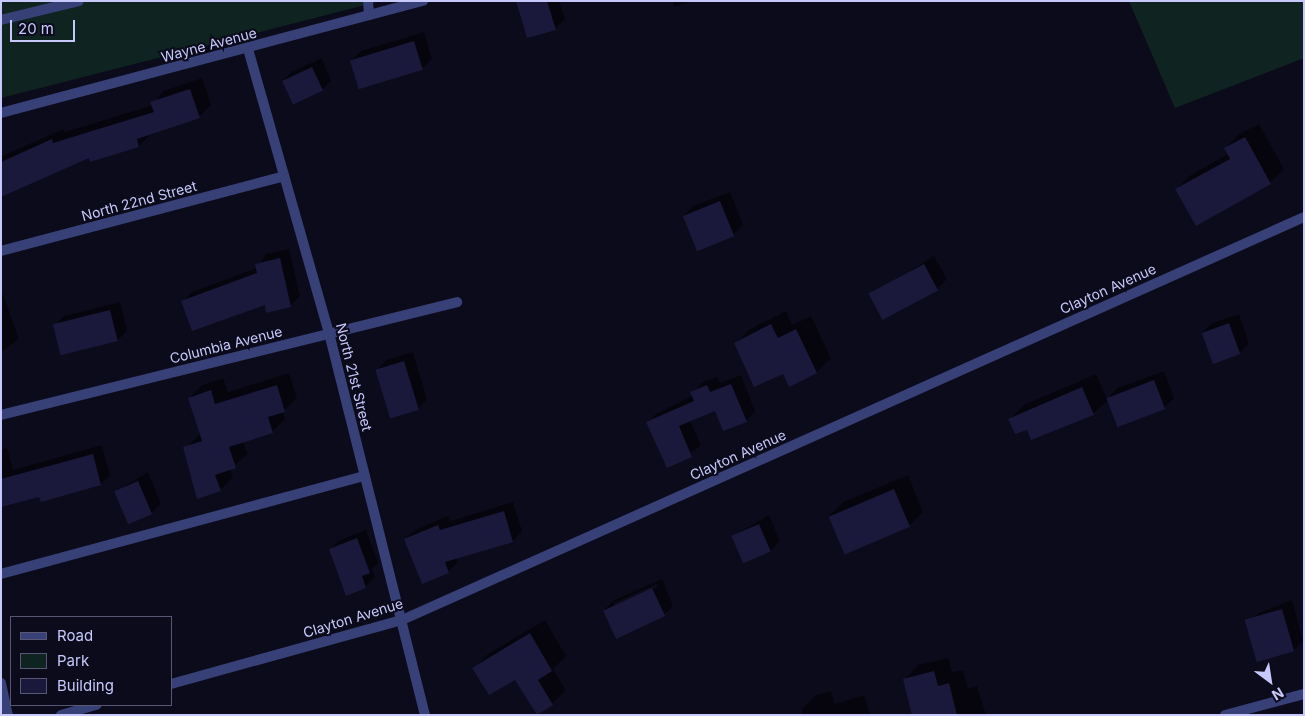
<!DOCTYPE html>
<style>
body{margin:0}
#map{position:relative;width:1305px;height:716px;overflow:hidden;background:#0c0b1b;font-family:Inter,sans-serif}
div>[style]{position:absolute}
.green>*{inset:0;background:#0f2420}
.shadow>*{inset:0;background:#0007}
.building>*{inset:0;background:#1a183b;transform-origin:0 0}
.lane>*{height:10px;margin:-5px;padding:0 5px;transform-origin:5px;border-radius:5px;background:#384078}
.street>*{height:10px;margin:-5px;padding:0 5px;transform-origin:5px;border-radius:5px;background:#384078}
span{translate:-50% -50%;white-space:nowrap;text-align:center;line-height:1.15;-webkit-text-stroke:4px #0c0b1b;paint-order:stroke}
.street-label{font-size:14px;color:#c7c9fd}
.frame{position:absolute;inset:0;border:2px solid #c7c9fd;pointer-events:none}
.legend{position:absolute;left:10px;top:616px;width:162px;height:90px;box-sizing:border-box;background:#0c0b1b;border:1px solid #575775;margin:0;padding:6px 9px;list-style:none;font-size:15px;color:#c7c9fd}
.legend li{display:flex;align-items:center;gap:10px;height:25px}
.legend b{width:25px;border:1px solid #575775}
.north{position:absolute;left:1245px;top:656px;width:50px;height:50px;-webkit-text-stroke:4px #0c0b1b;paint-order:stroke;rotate:149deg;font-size:14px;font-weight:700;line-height:20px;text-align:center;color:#c7c9fd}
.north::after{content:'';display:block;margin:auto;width:18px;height:22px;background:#c7c9fd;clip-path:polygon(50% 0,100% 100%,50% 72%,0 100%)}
.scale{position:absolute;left:10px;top:20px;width:65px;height:22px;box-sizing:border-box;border:2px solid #c7c9fd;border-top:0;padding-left:6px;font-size:15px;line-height:18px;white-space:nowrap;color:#c7c9fd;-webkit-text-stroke:4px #0c0b1b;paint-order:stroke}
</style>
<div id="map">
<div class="green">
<i style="clip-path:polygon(1px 1px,381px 1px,1px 98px)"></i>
<i style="clip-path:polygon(1129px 1px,1304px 1px,1304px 58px,1175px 108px)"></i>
</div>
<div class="shadow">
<i style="clip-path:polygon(520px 1px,559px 1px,565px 19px,555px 29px)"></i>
<i style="clip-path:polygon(673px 1px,691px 1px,674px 7px)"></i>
<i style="clip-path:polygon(424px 32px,432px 59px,422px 69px,352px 60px,361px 51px)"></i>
<i style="clip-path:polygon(322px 58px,331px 81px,322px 90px,283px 80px,293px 71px)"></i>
<i style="clip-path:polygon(202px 78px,211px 105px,199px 117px,150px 135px,139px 146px,90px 157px,1px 191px,2px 156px,63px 129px,65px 132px,153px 105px,163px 91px)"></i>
<i style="clip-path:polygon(1259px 124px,1284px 169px,1270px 183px,1176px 189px,1191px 175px,1228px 154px,1225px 149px,1239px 134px)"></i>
<i style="clip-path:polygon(730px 192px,743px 225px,733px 235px,684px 216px,693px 206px)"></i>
<i style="clip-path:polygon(289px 249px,300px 296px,290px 306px,182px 302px,192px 292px,257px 268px,266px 254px)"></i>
<i style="clip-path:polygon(934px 256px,947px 279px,937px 289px,870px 296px)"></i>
<i style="clip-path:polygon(1px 289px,19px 339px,1px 352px)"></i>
<i style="clip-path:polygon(120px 302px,127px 331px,118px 340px,54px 326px,64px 316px)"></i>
<i style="clip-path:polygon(786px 311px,792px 325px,811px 316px,831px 358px,817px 372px,783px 372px,736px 343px,750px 329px)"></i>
<i style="clip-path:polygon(1239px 314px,1249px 344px,1239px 353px,1202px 333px,1212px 323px)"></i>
<i style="clip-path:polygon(413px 352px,427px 399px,418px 409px,377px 370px,386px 360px)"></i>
<i style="clip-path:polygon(1164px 371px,1174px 398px,1164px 408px,1117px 425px,1108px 400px,1093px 414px,1027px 428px,1010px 419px,1024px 405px,1096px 374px,1107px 399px,1117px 388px)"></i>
<i style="clip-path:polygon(289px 373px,297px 398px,283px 411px,285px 419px,272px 432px,243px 441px,248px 454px,230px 469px,233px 477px,220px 490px,185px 448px,201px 434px,189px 398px,202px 385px,223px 378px,228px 392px)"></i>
<i style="clip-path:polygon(741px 375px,755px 411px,746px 421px,716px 410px,690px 420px,701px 446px,668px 466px,648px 422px,657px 413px,693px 396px,701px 383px,717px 377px,720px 383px)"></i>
<i style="clip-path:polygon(102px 445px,110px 475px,101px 484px,1px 505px,1px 450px,7px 448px,13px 470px)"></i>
<i style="clip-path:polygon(148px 472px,161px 504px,151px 513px,115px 492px)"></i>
<i style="clip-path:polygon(908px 475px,923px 512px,909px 526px,829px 516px,843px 502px)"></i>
<i style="clip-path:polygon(513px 502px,522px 531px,513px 541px,456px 558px,458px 562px,448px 572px,405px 539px,415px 530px,448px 516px,450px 521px)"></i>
<i style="clip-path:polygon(769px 515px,780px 541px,771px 551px,733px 536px)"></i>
<i style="clip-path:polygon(366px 530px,378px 563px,372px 569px,375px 577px,365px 587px,330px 549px,340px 540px)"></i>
<i style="clip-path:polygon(evenodd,662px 579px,673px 606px,664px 615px,604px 610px,614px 600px,662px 579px,657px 584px,658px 587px,614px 606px,614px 603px,657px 584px)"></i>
<i style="clip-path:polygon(1292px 600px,1303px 641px,1294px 650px,1248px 624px,1257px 614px)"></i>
<i style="clip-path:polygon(545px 620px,566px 656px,553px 669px,566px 690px,552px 704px,515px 678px,474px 668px,488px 654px)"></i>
<i style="clip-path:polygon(949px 658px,952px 672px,963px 670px,968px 689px,977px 686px,986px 715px,913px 715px,904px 680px,918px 665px)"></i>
<i style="clip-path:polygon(831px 691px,835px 704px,864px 695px,870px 715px,803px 715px,802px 709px,816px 695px)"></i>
</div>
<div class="building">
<i style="clip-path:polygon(516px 1px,547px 1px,556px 30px,527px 38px)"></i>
<i style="left:414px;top:41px;width:30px;height:67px;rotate:73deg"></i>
<i style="left:312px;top:67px;width:26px;height:33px;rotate:65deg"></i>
<i style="clip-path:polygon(190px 89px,200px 118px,137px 139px,139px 147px,90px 162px,89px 158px,1px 197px,1px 162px,52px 139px,53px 143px,154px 112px,150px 102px)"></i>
<i style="clip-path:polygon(1245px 137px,1271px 184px,1196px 226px,1175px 189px,1230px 159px,1224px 148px)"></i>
<i style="left:720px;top:201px;width:38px;height:40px;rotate:68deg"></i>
<i style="clip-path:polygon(280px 258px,291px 307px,266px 313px,265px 305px,192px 331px,181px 301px,257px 273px,255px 264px)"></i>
<i style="left:924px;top:264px;width:30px;height:63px;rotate:62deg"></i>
<i style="left:110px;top:310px;width:32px;height:59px;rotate:76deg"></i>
<i style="left:1229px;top:323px;width:33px;height:29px;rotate:70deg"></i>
<i style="clip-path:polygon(771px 324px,778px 338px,796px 329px,817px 373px,789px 387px,783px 374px,754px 387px,734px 343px)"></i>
<i style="left:404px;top:361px;width:51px;height:30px;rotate:73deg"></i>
<i style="left:1154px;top:380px;width:31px;height:51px;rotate:69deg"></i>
<i style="clip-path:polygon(731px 384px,747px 422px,723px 431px,715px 411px,679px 426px,692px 457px,667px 468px,646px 422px,694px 401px,690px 392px,707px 385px,710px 392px)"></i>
<i style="clip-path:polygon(277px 385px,285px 412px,268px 417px,273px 433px,229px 447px,236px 468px,215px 475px,221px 491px,197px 499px,183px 447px,202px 441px,188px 398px,211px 390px,215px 404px)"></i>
<i style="clip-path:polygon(1082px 387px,1094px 415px,1031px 440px,1027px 430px,1015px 434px,1008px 419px)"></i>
<i style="clip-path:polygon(93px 454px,101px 485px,41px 502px,39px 497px,1px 507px,1px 479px)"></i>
<i style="left:138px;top:481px;width:36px;height:26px;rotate:67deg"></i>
<i style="left:894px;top:489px;width:41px;height:71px;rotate:67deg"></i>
<i style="clip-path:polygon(504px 511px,513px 542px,445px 562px,449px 573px,422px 584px,404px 539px,438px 525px,440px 530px)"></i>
<i style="left:759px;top:524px;width:30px;height:30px;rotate:67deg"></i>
<i style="clip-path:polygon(357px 538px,370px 573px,362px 576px,366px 588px,346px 596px,329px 549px)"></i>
<i style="left:652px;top:588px;width:31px;height:54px;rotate:65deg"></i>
<i style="left:1282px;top:609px;width:44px;height:39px;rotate:74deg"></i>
<i style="clip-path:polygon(530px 633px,552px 671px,538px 680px,553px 705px,537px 715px,515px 680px,489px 695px,472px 668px)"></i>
<i style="clip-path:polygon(934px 671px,938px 686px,949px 683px,957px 715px,912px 715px,903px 679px)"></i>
</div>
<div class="lane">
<i style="left:368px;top:1px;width:14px;rotate:86deg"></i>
<i style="left:1px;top:20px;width:80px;rotate:-13.7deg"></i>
<i style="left:1px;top:574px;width:377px;rotate:-15.1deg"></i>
</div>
<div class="street">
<i style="left:248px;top:49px;width:295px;rotate:74.1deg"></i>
<i style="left:329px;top:333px;width:394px;rotate:75.9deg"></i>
<i style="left:1px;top:113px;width:437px;rotate:-14.9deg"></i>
<i style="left:1px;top:251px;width:293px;rotate:-14.8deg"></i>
<i style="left:1px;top:415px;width:470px;rotate:-13.9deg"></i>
<i style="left:1px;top:683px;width:33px;rotate:78deg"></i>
<i style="left:171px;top:684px;width:240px;rotate:-15.5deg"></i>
<i style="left:402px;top:620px;width:988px;rotate:-24.07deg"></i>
<i style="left:61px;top:715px;width:37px;rotate:-16deg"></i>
<i style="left:1225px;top:715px;width:82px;rotate:-14.9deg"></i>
</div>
<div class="street-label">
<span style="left:209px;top:45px;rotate:-15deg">Wayne Avenue</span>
<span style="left:139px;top:201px;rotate:-15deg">North 22nd Street</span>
<span style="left:1108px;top:289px;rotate:-24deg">Clayton Avenue</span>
<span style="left:226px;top:345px;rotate:-14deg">Columbia Avenue</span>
<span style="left:354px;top:377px;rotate:76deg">North 21st Street</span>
<span style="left:738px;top:455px;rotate:-24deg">Clayton Avenue</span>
<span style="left:353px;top:618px;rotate:-17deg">Clayton Avenue</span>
</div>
<div class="frame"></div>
<ul class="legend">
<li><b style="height:6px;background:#384078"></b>Road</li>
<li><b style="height:14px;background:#0f2420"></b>Park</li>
<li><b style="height:14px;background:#1a183b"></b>Building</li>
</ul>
<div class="north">N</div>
<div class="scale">20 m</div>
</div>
